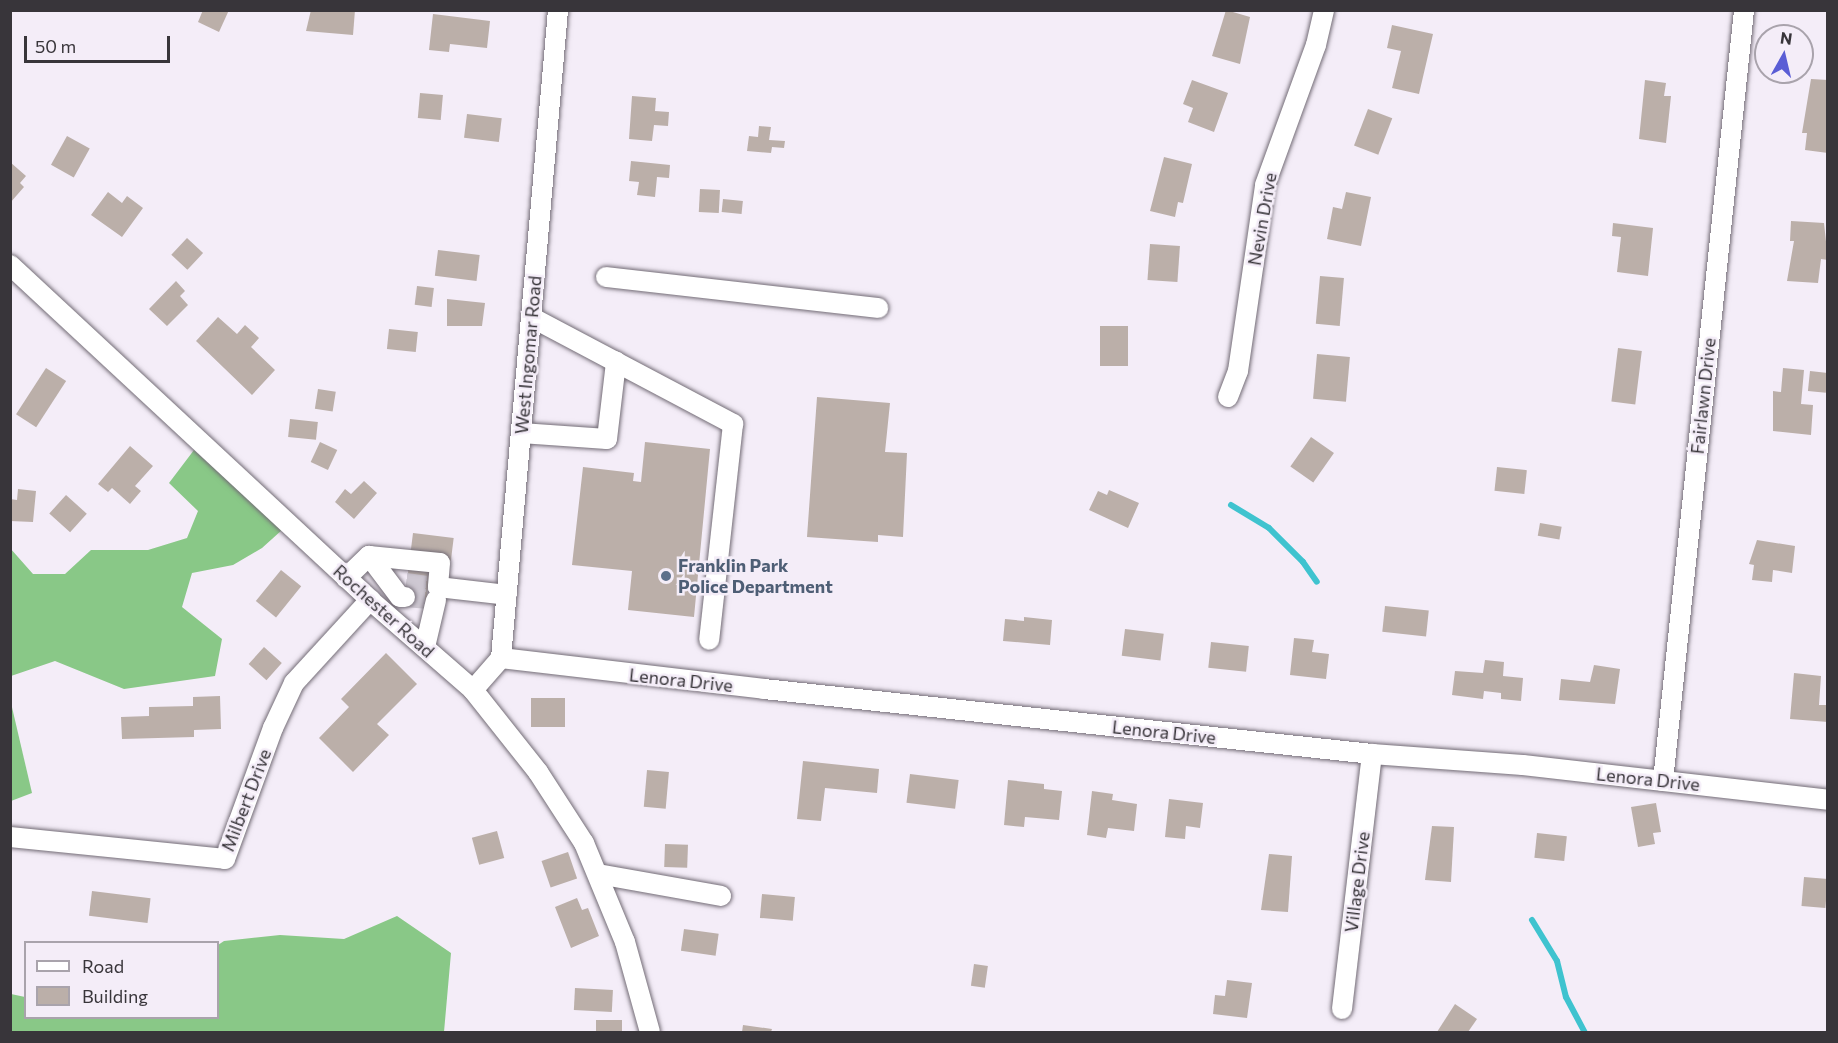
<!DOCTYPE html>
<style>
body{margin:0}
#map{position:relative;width:1838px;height:1043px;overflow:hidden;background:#f4edf8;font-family:Commissioner,sans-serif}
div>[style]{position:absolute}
.forest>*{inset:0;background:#89c887}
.stream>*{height:6px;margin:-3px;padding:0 3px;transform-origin:3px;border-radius:3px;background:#3fc3cf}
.building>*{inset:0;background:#bbafa9;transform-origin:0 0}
.minor-tunnel>*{height:20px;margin-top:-10px;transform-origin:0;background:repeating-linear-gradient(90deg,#cec8d2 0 20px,transparent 0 30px)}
.roads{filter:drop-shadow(0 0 2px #736c76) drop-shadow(0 0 2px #736c76)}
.minor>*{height:20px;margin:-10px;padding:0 10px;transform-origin:10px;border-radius:10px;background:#fff}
.dots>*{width:16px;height:16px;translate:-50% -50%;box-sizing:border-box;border:3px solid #f4edf8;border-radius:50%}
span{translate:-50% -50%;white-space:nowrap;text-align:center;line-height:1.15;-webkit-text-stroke:5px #f4edf8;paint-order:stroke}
.street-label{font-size:18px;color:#38353a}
.service-label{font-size:18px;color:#4e5e75;font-weight:700}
.left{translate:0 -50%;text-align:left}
.frame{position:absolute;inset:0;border:12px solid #38353a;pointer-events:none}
.legend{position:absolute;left:24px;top:941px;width:195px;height:78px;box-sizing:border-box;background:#f4edf8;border:2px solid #a9a3ac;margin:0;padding:8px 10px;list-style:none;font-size:18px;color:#38353a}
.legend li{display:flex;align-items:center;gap:12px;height:30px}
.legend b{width:30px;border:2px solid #a9a3ac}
.north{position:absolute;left:1754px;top:24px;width:60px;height:60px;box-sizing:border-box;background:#f4edf8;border:2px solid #a9a3ac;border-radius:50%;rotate:8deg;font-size:16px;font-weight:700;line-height:24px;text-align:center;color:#38353a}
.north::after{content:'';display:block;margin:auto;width:21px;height:27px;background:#5a5dd5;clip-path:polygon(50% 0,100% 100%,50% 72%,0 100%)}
.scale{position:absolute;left:24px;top:36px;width:146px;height:27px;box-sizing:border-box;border:3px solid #38353a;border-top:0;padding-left:8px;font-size:18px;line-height:21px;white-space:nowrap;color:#38353a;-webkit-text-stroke:4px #f4edf8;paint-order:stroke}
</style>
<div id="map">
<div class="forest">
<i style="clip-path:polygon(194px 450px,282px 530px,262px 548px,233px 565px,192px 573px,182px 607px,222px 639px,215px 676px,124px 689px,55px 661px,11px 676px,10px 548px,33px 574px,65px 574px,91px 550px,148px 550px,187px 538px,198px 511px,169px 483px)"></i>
<i style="clip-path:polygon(11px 703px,32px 793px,11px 801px,10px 801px)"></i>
<i style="clip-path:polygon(397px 916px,451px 953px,444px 1032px,11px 1032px,11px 994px,25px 997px,26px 1018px,218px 1018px,218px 945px,224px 941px,280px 935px,344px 939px)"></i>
</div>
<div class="stream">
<i style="left:1231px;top:505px;width:44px;rotate:31.2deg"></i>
<i style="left:1269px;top:528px;width:48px;rotate:45deg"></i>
<i style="left:1303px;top:562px;width:24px;rotate:55deg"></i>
<i style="left:1532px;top:920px;width:48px;rotate:58.6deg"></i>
<i style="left:1557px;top:961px;width:37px;rotate:76deg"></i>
<i style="left:1566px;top:997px;width:40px;rotate:62deg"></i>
</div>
<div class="building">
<i style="clip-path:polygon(203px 10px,229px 10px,219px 32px,198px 22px)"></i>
<i style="clip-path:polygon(311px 10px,355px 10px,353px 35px,306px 31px)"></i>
<i style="clip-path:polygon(1226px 10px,1250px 17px,1240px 64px,1212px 56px)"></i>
<i style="clip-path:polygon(433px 14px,490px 21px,487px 48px,450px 44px,449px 52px,429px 50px)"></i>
<i style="clip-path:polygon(1392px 25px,1433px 34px,1419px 94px,1392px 88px,1401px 51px,1387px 48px)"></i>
<i style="clip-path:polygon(1811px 79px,1828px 80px,1828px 153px,1805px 150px,1807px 133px,1802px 133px)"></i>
<i style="clip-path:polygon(1192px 80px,1228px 93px,1214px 132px,1188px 122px,1193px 108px,1183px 104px)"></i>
<i style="clip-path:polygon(1645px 80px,1666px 83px,1664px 96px,1671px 96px,1666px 143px,1639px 139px)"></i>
<i style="left:420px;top:93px;width:23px;height:25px;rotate:5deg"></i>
<i style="clip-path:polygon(632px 96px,656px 98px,655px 111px,669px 112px,668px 126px,654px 125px,652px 141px,629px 139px)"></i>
<i style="left:1368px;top:109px;width:26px;height:39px;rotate:21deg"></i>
<i style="left:467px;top:114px;width:35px;height:24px;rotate:7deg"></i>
<i style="clip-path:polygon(759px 126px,771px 127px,769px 140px,785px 141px,784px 148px,772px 147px,771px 153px,747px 151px,749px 136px,758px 137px)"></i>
<i style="left:67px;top:136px;width:26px;height:33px;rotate:29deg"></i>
<i style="clip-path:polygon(1164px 157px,1192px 164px,1183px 203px,1178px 202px,1175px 217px,1150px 211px)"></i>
<i style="clip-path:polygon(631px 161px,670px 165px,669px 178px,657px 177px,655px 197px,637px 195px,639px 182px,629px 181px)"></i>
<i style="clip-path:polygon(10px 162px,26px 176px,20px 183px,24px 187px,10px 203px)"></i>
<i style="left:700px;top:189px;width:20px;height:23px;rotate:3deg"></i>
<i style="clip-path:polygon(108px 192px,122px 203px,127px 196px,143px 208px,122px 237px,91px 215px)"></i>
<i style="clip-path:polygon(1346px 192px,1371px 197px,1361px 246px,1327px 239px,1333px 207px,1342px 209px)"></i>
<i style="left:723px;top:199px;width:20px;height:13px;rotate:6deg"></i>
<i style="clip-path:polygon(1791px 221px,1824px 223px,1828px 260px,1821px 259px,1818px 283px,1787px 281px,1794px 241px,1790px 241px)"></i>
<i style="clip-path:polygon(1613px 223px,1653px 228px,1648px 276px,1617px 272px,1621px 237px,1612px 236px)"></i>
<i style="left:187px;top:238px;width:22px;height:23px;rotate:43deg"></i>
<i style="left:1150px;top:244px;width:30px;height:36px;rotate:4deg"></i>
<i style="left:438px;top:250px;width:42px;height:26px;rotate:7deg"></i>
<i style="left:1320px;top:276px;width:24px;height:48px;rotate:5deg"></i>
<i style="clip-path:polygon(176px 281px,185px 291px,180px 296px,188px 305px,167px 326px,149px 309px)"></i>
<i style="left:417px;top:286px;width:17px;height:19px;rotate:7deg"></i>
<i style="clip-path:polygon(447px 299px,485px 303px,482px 326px,447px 326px)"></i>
<i style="clip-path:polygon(218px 317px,237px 334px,245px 325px,259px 338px,251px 347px,275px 370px,252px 395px,196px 341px)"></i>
<i style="left:1100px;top:326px;width:28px;height:40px"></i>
<i style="left:389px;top:329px;width:29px;height:20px;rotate:6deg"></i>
<i style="left:1618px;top:348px;width:24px;height:54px;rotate:7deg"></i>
<i style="left:1317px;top:354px;width:33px;height:45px;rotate:5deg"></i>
<i style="left:46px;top:368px;width:24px;height:55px;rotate:33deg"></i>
<i style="clip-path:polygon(1783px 368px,1804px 370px,1801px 404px,1813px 405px,1811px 435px,1773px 431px,1773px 391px,1781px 392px)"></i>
<i style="left:1810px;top:371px;width:18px;height:20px;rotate:6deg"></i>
<i style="left:318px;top:389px;width:18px;height:20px;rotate:9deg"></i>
<i style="clip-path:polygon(817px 397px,890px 403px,885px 452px,907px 453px,903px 537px,878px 535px,878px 542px,807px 537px)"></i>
<i style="left:290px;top:419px;width:28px;height:18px;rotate:6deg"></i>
<i style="left:1311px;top:437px;width:28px;height:36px;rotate:35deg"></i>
<i style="left:320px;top:442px;width:19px;height:22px;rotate:25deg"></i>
<i style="clip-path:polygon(645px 442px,710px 449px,694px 617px,628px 610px,632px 571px,572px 565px,583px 467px,634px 473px,633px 481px,641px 482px)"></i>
<i style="clip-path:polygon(130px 446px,153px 466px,135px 486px,141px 491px,130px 504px,112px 488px,108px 492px,98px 484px)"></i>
<i style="left:1497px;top:467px;width:30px;height:24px;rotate:6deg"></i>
<i style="clip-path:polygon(364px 481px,377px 493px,354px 519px,335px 502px,345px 489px,351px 494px)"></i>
<i style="clip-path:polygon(18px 489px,36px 491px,33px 522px,10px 521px,10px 499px,17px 500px)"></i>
<i style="clip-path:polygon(1109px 490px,1139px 503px,1128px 528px,1089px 510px,1098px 491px,1107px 495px)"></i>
<i style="left:66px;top:495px;width:28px;height:25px;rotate:42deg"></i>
<i style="left:1540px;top:523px;width:22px;height:13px;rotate:10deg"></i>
<i style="left:413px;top:533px;width:41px;height:23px;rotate:7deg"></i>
<i style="clip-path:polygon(1757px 540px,1795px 546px,1792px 573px,1773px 570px,1772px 582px,1752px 580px,1754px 565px,1749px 564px)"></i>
<i style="left:409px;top:562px;width:21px;height:38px;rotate:5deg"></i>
<i style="left:281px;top:570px;width:26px;height:40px;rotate:39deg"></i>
<i style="left:1385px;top:606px;width:44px;height:26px;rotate:6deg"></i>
<i style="clip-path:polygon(1024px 617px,1052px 620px,1050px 645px,1003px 641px,1005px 619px,1024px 621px)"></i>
<i style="left:1125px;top:629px;width:39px;height:27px;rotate:7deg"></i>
<i style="clip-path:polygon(1294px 638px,1314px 640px,1312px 652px,1329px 654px,1326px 679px,1290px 675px)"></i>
<i style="left:1211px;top:642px;width:38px;height:26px;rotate:6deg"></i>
<i style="left:264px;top:647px;width:24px;height:23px;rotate:42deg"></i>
<i style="clip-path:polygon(386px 653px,417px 684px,377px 724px,389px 735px,353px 772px,319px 738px,349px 707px,341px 699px)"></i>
<i style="clip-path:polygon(1485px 660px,1504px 662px,1503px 676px,1523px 678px,1521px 701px,1501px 699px,1501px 693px,1484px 691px,1483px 699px,1452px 695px,1455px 671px,1483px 673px)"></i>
<i style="clip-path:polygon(1594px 665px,1620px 669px,1615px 704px,1559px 700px,1561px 679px,1590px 682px)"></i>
<i style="clip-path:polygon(1794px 673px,1821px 676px,1819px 705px,1828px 705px,1828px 722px,1790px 719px)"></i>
<i style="clip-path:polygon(220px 696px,221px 729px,194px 730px,194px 737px,122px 739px,121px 717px,149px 716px,149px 707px,193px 706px,193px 697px)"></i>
<i style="left:531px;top:698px;width:34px;height:29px"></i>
<i style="clip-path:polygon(803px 761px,879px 769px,877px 793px,825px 788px,821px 821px,797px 819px)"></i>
<i style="left:647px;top:770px;width:22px;height:37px;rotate:5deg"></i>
<i style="left:910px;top:774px;width:49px;height:29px;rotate:7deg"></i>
<i style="clip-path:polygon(1008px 780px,1044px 784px,1044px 789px,1062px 791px,1059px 820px,1025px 817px,1024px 827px,1004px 825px)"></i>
<i style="clip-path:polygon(1092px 791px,1113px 794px,1112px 800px,1137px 804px,1134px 831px,1108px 828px,1106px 838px,1087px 835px)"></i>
<i style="clip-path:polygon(1169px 799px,1203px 803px,1200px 828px,1186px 826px,1185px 839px,1165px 837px)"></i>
<i style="clip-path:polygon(1656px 803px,1661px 832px,1653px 833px,1655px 844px,1638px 847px,1631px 807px)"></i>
<i style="clip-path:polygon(1432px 826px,1454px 827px,1451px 882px,1425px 880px)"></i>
<i style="left:497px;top:831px;width:28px;height:26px;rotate:75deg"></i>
<i style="left:1537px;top:833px;width:30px;height:25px;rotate:6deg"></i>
<i style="left:665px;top:844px;width:23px;height:23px;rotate:2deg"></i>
<i style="left:568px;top:852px;width:28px;height:28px;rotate:71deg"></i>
<i style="clip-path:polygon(1269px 854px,1292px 856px,1288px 912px,1261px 910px)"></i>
<i style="left:1804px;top:877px;width:24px;height:29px;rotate:5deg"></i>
<i style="left:92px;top:891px;width:59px;height:25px;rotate:7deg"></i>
<i style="left:762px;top:894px;width:33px;height:24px;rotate:5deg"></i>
<i style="clip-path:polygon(577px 898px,582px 910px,588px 908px,599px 936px,571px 948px,555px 907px)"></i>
<i style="left:684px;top:929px;width:35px;height:22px;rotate:8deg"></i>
<i style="left:974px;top:964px;width:14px;height:22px;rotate:8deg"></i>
<i style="clip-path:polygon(1227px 980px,1252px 983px,1247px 1018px,1213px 1014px,1215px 995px,1225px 996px)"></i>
<i style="left:575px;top:988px;width:38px;height:22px;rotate:3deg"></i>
<i style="clip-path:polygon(1455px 1004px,1477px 1019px,1468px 1032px,1437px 1032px)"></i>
<i style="left:596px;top:1020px;width:26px;height:12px"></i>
<i style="clip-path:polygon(743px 1025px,772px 1029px,771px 1032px,742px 1032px)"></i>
</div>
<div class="minor-tunnel">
<i style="left:406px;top:583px;width:21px;rotate:8deg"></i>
<i style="left:405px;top:597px;width:21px;rotate:5deg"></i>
</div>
<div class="roads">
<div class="minor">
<i style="left:10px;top:265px;width:492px;rotate:42.9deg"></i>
<i style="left:370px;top:600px;width:137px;rotate:41.1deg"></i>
<i style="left:473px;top:690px;width:105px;rotate:51.6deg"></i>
<i style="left:538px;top:772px;width:85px;rotate:57.1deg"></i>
<i style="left:584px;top:843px;width:107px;rotate:67.5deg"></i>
<i style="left:625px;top:942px;width:93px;rotate:74.5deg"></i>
<i style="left:606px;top:277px;width:274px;rotate:6.5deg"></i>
<i style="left:531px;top:317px;width:229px;rotate:27.9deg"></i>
<i style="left:733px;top:424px;width:217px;rotate:96.3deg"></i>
<i style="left:1228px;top:397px;width:28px;rotate:-69deg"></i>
<i style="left:1238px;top:371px;width:188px;rotate:-81.7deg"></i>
<i style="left:1265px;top:185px;width:149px;rotate:-70deg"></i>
<i style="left:1316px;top:45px;width:36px;rotate:-77deg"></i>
<i style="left:521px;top:433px;width:86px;rotate:4deg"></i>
<i style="left:607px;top:439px;width:78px;rotate:-83.3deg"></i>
<i style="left:369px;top:556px;width:51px;rotate:52.9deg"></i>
<i style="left:400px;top:597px;width:5px"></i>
<i style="left:346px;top:578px;width:32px;rotate:-44deg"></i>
<i style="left:369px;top:556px;width:71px;rotate:5.6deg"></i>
<i style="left:440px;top:563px;width:24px;rotate:95deg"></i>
<i style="left:438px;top:587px;width:69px;rotate:6.6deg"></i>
<i style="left:425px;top:647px;width:48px;rotate:-76.8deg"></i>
<i style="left:501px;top:658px;width:265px;rotate:6.7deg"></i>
<i style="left:764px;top:689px;width:611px;rotate:6.1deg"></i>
<i style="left:1372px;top:754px;width:151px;rotate:4.2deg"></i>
<i style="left:1523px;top:765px;width:307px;rotate:6.5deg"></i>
<i style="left:473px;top:690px;width:43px;rotate:-48.8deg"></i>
<i style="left:501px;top:658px;width:651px;rotate:-84.97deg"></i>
<i style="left:1663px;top:781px;width:775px;rotate:-84deg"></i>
<i style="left:10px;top:837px;width:216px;rotate:5.8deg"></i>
<i style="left:225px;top:859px;width:140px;rotate:-69.9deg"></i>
<i style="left:273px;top:728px;width:50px;rotate:-65deg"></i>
<i style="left:294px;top:683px;width:113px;rotate:-47.5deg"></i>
<i style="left:598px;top:874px;width:125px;rotate:10.1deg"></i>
<i style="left:1342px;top:1009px;width:257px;rotate:-83.3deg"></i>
</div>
</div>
<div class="dots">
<i style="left:666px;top:576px;background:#5c6f8a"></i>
</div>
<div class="street-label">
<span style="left:1262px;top:219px;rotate:-80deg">Nevin Drive</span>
<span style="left:528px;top:355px;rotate:-85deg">West Ingomar Road</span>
<span style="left:1703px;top:396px;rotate:-84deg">Fairlawn Drive</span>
<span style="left:384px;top:611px;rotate:42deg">Rochester Road</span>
<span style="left:681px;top:680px;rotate:6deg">Lenora Drive</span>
<span style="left:1164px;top:732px;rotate:6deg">Lenora Drive</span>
<span style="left:1648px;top:779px;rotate:6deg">Lenora Drive</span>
<span style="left:246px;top:800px;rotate:-69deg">Milbert Drive</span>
<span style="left:1357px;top:882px;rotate:-83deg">Village Drive</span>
</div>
<div class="service-label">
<span class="left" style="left:678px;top:576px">Franklin Park<br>Police Department</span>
</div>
<div class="frame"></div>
<ul class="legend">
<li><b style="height:8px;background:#fff"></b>Road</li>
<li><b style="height:16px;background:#bbafa9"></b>Building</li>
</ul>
<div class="north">N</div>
<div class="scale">50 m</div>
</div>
